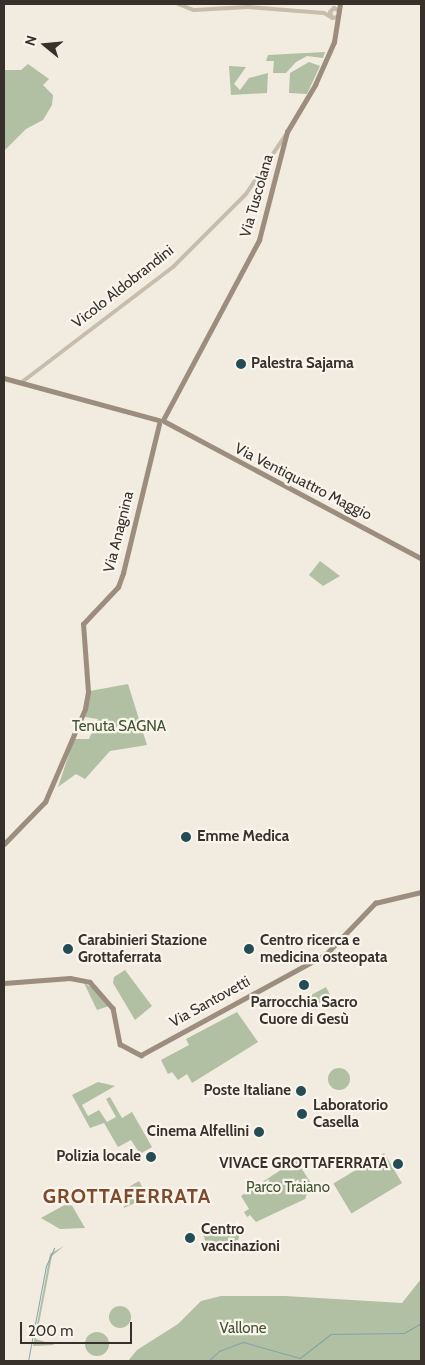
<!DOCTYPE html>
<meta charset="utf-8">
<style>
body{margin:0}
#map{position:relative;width:425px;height:1365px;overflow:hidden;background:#f1ebe0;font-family:Cabin,sans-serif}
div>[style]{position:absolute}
.green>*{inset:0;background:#b1bfa2;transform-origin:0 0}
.round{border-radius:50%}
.stream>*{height:1px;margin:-0.5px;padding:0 0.5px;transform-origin:0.5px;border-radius:0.5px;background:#82a4ab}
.tertiary>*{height:4px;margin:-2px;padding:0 2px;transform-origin:2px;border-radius:2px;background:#c8bdad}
.secondary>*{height:4.5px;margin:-2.25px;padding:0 2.25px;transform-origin:2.25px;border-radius:2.25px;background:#9c8d7f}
.dots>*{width:14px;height:14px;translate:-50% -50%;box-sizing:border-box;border:2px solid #f9f5ed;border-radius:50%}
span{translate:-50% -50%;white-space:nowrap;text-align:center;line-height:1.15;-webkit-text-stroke:4.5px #f9f5ed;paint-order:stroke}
.street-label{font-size:15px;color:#37302b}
.poi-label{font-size:15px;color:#37302b;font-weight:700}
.left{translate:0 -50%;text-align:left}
.right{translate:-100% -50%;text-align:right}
.park-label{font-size:15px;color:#425331}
.district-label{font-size:20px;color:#7e4a2c;font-weight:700;letter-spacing:1px}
.frame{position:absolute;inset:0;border:5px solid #37302b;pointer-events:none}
.north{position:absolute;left:20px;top:20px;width:50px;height:50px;-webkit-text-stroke:4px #f9f5ed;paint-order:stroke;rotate:287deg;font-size:14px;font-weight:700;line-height:20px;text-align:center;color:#37302b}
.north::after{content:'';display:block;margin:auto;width:18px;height:22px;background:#37302b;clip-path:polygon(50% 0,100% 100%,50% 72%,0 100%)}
.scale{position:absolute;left:20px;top:1322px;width:112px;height:22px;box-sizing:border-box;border:2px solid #37302b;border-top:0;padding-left:6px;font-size:15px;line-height:18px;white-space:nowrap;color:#37302b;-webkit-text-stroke:4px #f9f5ed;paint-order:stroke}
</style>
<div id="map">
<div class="green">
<i style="clip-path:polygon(325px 52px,323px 58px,307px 56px,296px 62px,286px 73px,273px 73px,274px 61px,266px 61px,268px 55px)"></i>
<i style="clip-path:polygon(309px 62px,320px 66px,307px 94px,289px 93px,290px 73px)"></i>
<i style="clip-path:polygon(28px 64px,49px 79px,43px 85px,53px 95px,52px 105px,43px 120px,26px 129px,4px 151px,4px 70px,21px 70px)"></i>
<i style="clip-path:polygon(229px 66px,246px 67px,234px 84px,240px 90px,249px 78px,268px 73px,267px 93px,231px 95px)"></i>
<i style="clip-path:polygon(320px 561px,340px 576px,323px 586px,309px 575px)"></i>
<i style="clip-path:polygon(128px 684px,147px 745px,110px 751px,85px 779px,76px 774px,58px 787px,74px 739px,89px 739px,98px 719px,85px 717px,90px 691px)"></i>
<i style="clip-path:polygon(125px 970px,152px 1006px,135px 1020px,113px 983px,114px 977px)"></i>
<i style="clip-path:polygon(84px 983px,95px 989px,109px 1006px,97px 1010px)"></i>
<i style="left:326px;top:987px;width:15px;height:20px;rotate:62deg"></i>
<i style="clip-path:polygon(237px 1012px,258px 1042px,192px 1083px,187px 1074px,178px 1080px,172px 1072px,168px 1074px,161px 1060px,189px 1045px,186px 1039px)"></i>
<i class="round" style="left:328px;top:1068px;width:22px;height:22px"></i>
<i style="clip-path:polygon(98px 1082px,115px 1086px,82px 1105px,88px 1116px,99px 1110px,107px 1122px,116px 1117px,106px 1099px,110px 1097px,122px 1118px,132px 1112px,152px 1147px,140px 1154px,131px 1140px,118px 1147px,104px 1123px,90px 1128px,72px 1095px)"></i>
<i style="left:384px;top:1153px;width:35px;height:59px;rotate:59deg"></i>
<i style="clip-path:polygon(296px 1160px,311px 1183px,305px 1199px,256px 1222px,250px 1215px,247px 1217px,244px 1212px,249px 1209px,241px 1196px)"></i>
<i style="clip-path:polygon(139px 1181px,148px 1197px,124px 1208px,127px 1188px)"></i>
<i style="clip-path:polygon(70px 1202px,85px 1228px,60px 1229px,41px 1218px)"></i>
<i style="clip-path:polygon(241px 1230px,238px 1240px,208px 1249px,202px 1231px)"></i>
<i style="clip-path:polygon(64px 1246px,52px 1256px,36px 1339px,55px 1345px,33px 1346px,50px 1254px)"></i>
<i style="clip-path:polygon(421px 1279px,421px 1361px,128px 1361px,137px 1350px,178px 1324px,201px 1301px,221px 1296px,285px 1296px,402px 1303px)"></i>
<i class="round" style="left:109px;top:1306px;width:22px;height:22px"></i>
<i class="round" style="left:85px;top:1332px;width:24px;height:24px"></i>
</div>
<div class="stream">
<i style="left:28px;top:1361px;width:97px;rotate:-79.3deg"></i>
<i style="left:46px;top:1266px;width:20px;rotate:-66deg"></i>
<i style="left:208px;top:1361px;width:15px;rotate:-42deg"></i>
<i style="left:219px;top:1351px;width:26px;rotate:-21deg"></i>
<i style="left:243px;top:1342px;width:59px;rotate:15.7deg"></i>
<i style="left:300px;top:1358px;width:39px;rotate:-38deg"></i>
<i style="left:331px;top:1334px;width:73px;rotate:-0.8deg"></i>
<i style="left:404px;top:1333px;width:20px;rotate:-30deg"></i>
</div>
<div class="tertiary">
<i style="left:178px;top:4px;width:17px;rotate:21deg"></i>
<i style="left:194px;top:10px;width:54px;rotate:-3.2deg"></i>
<i style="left:248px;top:7px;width:76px;rotate:4.5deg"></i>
<i style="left:324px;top:13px;width:8px;rotate:30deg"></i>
<i style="left:338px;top:17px;width:6px;rotate:171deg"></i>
<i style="left:332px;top:18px;width:6px;rotate:-108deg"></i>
<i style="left:330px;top:12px;width:6px;rotate:-45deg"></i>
<i style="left:334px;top:8px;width:6px;rotate:31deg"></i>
<i style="left:22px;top:382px;width:191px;rotate:-37.3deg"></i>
<i style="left:174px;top:266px;width:102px;rotate:-45deg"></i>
<i style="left:246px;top:194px;width:70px;rotate:-56.1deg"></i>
</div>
<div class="secondary">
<i style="left:4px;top:378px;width:161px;rotate:15.2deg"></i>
<i style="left:163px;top:420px;width:204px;rotate:-61.9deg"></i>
<i style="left:259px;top:240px;width:112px;rotate:-75.5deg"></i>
<i style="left:287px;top:132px;width:55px;rotate:-59.2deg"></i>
<i style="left:315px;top:85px;width:47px;rotate:-66.2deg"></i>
<i style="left:334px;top:42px;width:38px;rotate:-81deg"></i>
<i style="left:164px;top:421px;width:291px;rotate:28.1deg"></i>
<i style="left:4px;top:844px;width:59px;rotate:-45.7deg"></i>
<i style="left:45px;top:802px;width:101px;rotate:-66.7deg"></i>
<i style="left:85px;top:709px;width:17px;rotate:-80deg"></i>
<i style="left:88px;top:692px;width:68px;rotate:-94.2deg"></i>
<i style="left:83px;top:624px;width:51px;rotate:-46.6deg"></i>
<i style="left:118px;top:587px;width:15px;rotate:-70deg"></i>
<i style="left:123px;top:573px;width:153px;rotate:-76.4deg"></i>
<i style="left:4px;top:983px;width:66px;rotate:-4.3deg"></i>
<i style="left:70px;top:978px;width:20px;rotate:11deg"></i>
<i style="left:90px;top:982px;width:35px;rotate:49deg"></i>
<i style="left:113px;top:1008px;width:37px;rotate:79deg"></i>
<i style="left:120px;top:1044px;width:24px;rotate:28deg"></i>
<i style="left:141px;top:1055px;width:211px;rotate:-28.6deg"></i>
<i style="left:326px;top:954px;width:71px;rotate:-46.1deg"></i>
<i style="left:375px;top:903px;width:47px;rotate:-13.4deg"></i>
</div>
<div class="dots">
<i style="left:241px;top:364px;background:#244c55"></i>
<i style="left:186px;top:837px;background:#244c55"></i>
<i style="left:68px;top:949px;background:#244c55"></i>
<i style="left:249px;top:949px;background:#244c55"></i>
<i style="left:304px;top:985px;background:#244c55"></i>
<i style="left:301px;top:1091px;background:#244c55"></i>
<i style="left:302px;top:1114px;background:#244c55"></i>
<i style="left:259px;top:1132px;background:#244c55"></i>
<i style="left:151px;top:1157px;background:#244c55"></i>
<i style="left:398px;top:1164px;background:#244c55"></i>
<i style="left:190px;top:1238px;background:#244c55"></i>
</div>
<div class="street-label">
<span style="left:257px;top:196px;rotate:-74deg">Via Tuscolana</span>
<span style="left:123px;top:287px;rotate:-38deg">Vicolo Aldobrandini</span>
<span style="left:303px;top:482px;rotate:27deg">Via Ventiquattro Maggio</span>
<span style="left:119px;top:532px;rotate:-76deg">Via Anagnina</span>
<span style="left:210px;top:1002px;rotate:-29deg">Via Santovetti</span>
</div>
<div class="poi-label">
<span class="left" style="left:251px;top:364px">Palestra Sajama</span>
<span class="left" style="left:197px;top:837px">Emme Medica</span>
<span class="left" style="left:78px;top:949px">Carabinieri Stazione<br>Grottaferrata</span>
<span class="left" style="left:260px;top:949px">Centro ricerca e<br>medicina osteopata</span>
<span style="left:304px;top:1011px">Parrocchia Sacro<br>Cuore di Gesù</span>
<span class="right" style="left:291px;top:1091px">Poste Italiane</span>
<span class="left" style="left:313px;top:1114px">Laboratorio<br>Casella</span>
<span class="right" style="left:249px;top:1132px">Cinema Alfellini</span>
<span class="right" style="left:141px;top:1157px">Polizia locale</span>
<span class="right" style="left:388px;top:1164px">VIVACE GROTTAFERRATA</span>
<span class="left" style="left:201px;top:1238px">Centro<br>vaccinazioni</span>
</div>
<div class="park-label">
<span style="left:119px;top:727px">Tenuta SAGNA</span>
<span style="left:288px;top:1188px">Parco Traiano</span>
<span style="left:243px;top:1329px">Vallone</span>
</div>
<div class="district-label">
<span style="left:127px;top:1196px">GROTTAFERRATA</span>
</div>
<div class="frame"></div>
<div class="north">N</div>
<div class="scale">200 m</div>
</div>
